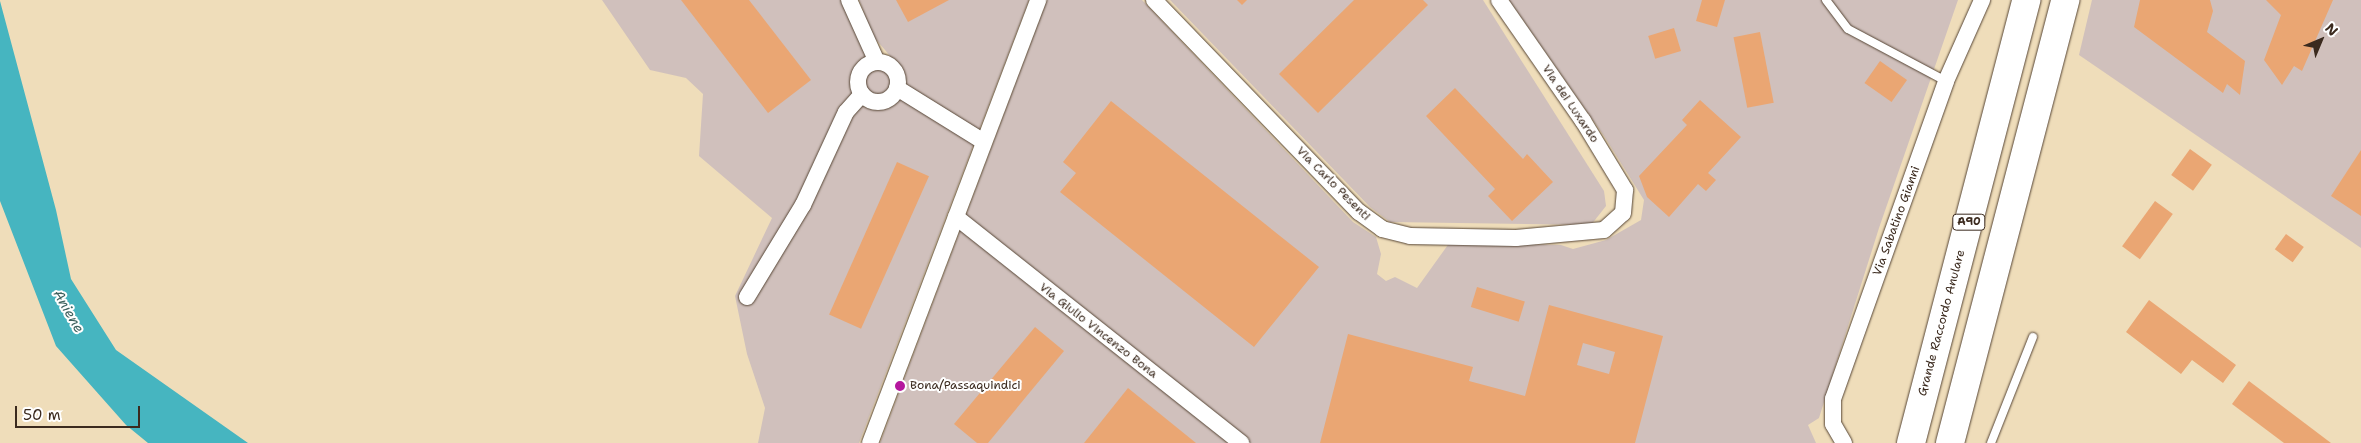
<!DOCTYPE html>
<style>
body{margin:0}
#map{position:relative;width:2361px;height:443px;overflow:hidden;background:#efddba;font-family:"Shantell Sans",sans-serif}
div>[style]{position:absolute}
.industrial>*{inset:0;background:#d0c0bc}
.water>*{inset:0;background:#46b5c0}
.building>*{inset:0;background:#eaa673;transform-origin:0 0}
.roads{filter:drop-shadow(0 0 1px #564535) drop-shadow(0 0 1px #564535)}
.lane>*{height:8px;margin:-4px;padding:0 4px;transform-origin:4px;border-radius:4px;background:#fff}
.street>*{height:16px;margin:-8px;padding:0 8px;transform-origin:8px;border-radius:8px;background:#fff}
.street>.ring{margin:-8px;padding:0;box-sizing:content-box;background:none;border:16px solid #fff;border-radius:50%}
.highway>*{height:28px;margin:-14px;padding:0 14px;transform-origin:14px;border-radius:14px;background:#fff}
.dots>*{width:14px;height:14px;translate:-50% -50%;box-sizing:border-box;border:2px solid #fff;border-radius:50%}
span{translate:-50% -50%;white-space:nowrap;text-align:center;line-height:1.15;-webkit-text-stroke:4px #fff;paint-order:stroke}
.shield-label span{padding:1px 4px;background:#fff;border:1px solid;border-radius:4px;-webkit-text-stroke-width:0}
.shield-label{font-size:11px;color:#3b2a1e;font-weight:700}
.street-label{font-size:12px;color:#3b2a1e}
.poi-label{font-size:12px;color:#3b2a1e}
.left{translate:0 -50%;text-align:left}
.water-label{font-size:14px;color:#3f625f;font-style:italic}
.north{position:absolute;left:2296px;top:15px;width:50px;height:50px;-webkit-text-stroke:4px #fff;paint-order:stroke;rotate:45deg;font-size:14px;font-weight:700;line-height:20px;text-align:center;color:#3b2a1e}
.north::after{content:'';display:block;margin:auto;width:18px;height:22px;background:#3b2a1e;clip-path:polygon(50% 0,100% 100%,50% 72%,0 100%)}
.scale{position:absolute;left:15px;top:406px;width:125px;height:22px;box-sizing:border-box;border:2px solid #3b2a1e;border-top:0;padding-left:6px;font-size:15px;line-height:18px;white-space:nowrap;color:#3b2a1e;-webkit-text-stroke:4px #fff;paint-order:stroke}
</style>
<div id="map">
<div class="industrial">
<i style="clip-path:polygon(602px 0,841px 0,867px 55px,891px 57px,873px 36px,859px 0,1029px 0,859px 443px,758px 443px,765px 408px,747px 354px,735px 296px,772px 218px,699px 156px,703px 94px,686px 78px,650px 70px)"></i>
<i style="clip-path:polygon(1047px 0,1142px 0,1353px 222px,1376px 237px,1381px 254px,1377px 274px,1386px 281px,1395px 277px,1417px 288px,1450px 242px,1561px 245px,1573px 249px,1606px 240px,1641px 220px,1644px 200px,1604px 136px,1509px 0,1958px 0,1879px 228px,1819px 418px,1808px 425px,1816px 443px,880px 443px)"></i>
<i style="clip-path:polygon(1170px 0,1483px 0,1604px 191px,1606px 206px,1591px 225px,1390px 222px,1370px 207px)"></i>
<i style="clip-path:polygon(2092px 0,2361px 0,2361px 248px,2079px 55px)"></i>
</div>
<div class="water">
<i style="clip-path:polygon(0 1px,56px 210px,71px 279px,116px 350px,248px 443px,148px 443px,126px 425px,56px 346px,0 201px)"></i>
</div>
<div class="building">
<i style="clip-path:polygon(681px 0,749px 0,811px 80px,768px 113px)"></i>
<i style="clip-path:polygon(896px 0,949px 0,908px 22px)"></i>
<i style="clip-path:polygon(1237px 0,1247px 0,1242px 5px)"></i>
<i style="clip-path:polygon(1354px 0,1423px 0,1428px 5px,1318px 113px,1279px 74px)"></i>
<i style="clip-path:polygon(1702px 0,1725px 0,1717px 27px,1696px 21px)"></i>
<i style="clip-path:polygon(2140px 0,2210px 0,2213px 11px,2207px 32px,2245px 61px,2240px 95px,2227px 84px,2223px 93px,2134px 27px)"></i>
<i style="clip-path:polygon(2266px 0,2333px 0,2302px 71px,2294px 66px,2282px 85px,2264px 60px,2281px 15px)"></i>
<i style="left:1674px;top:28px;width:24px;height:27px;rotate:73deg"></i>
<i style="left:1760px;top:32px;width:72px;height:27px;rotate:79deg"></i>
<i style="left:1880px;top:61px;width:33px;height:27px;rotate:35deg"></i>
<i style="clip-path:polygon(1455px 88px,1523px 159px,1527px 154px,1553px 182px,1512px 221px,1488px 196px,1495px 189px,1426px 116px)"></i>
<i style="clip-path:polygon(1700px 100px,1741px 137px,1708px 173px,1716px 180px,1706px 191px,1698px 184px,1669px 217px,1647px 197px,1639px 176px,1687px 125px,1682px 120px)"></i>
<i style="clip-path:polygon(1111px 101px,1319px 267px,1254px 347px,1060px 192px,1076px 173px,1063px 162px)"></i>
<i style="left:2190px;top:149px;width:27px;height:32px;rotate:36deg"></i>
<i style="clip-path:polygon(2361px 150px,2361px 216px,2331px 196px)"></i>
<i style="left:897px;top:162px;width:35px;height:167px;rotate:24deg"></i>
<i style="left:2155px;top:201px;width:22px;height:56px;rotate:36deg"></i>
<i style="left:2286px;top:234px;width:22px;height:19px;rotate:36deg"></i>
<i style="left:1477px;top:287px;width:50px;height:21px;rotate:17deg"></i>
<i style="clip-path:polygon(2149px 300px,2236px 365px,2223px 383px,2192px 360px,2181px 374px,2126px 332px)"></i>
<i style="clip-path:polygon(evenodd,1549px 305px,1663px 336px,1635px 443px,1320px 443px,1348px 334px,1473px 367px,1469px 381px,1525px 396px,1549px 305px,1583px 343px,1615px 352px,1609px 374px,1577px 365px,1583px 343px)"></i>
<i style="clip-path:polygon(1035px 327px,1064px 351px,988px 443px,977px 443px,954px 424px)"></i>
<i style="clip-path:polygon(2249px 381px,2331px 443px,2284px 443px,2232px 404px)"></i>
<i style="clip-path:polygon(1128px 388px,1196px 443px,1084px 443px)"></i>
</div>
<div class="roads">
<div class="lane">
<i style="left:1826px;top:0;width:36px;rotate:53deg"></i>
<i style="left:1848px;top:29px;width:111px;rotate:28deg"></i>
<i style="left:1991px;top:443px;width:114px;rotate:-68.4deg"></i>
</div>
<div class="street">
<i style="left:849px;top:0;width:68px;rotate:65.7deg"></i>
<i style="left:1154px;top:0;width:295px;rotate:46deg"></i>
<i style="left:1359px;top:212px;width:29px;rotate:36deg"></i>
<i style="left:1382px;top:229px;width:29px;rotate:14deg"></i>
<i style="left:1410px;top:236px;width:106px;rotate:1.1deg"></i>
<i style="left:1516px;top:238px;width:88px;rotate:-5.2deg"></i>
<i style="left:1604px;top:230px;width:25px;rotate:-42deg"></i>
<i style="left:1623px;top:213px;width:23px;rotate:-85deg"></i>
<i style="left:1625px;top:190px;width:81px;rotate:-121.3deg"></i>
<i style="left:1583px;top:121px;width:147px;rotate:-124.8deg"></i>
<i class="ring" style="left:858px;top:62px;width:24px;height:24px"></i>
<i style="left:897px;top:88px;width:102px;rotate:31.8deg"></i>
<i style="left:956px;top:217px;width:364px;rotate:38.4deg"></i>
<i style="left:747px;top:297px;width:108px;rotate:-58.7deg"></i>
<i style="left:803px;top:205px;width:102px;rotate:-65.2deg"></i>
<i style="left:846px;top:112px;width:24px;rotate:-48deg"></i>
<i style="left:870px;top:443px;width:474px;rotate:-69.2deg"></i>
<i style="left:1844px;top:443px;width:22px;rotate:-120deg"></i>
<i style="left:1833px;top:424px;width:25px;rotate:-90deg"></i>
<i style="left:1833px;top:399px;width:337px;rotate:-70.4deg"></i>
<i style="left:1946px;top:81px;width:89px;rotate:-66deg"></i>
</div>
<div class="highway">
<i style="left:1911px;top:443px;width:458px;rotate:-75.4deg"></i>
<i style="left:1950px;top:443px;width:458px;rotate:-75.4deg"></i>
</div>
</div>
<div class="dots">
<i style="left:900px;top:386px;background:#b5179e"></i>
</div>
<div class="shield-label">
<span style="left:1969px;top:222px">A90</span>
</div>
<div class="street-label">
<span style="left:1570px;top:104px;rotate:56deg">Via dei Luxardo</span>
<span style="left:1333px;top:184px;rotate:45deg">Via Carlo Pesenti</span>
<span style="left:1897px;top:221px;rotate:-70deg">Via Sabatino Gianni</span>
<span style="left:1942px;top:323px;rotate:-75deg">Grande Raccordo Anulare</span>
<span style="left:1098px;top:331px;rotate:38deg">Via Giulio Vincenzo Bona</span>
</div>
<div class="poi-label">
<span class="left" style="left:910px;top:386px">Bona/Passaquindici</span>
</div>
<div class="water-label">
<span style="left:69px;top:311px;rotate:60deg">Aniene</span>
</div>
<div class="north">N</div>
<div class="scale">50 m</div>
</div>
